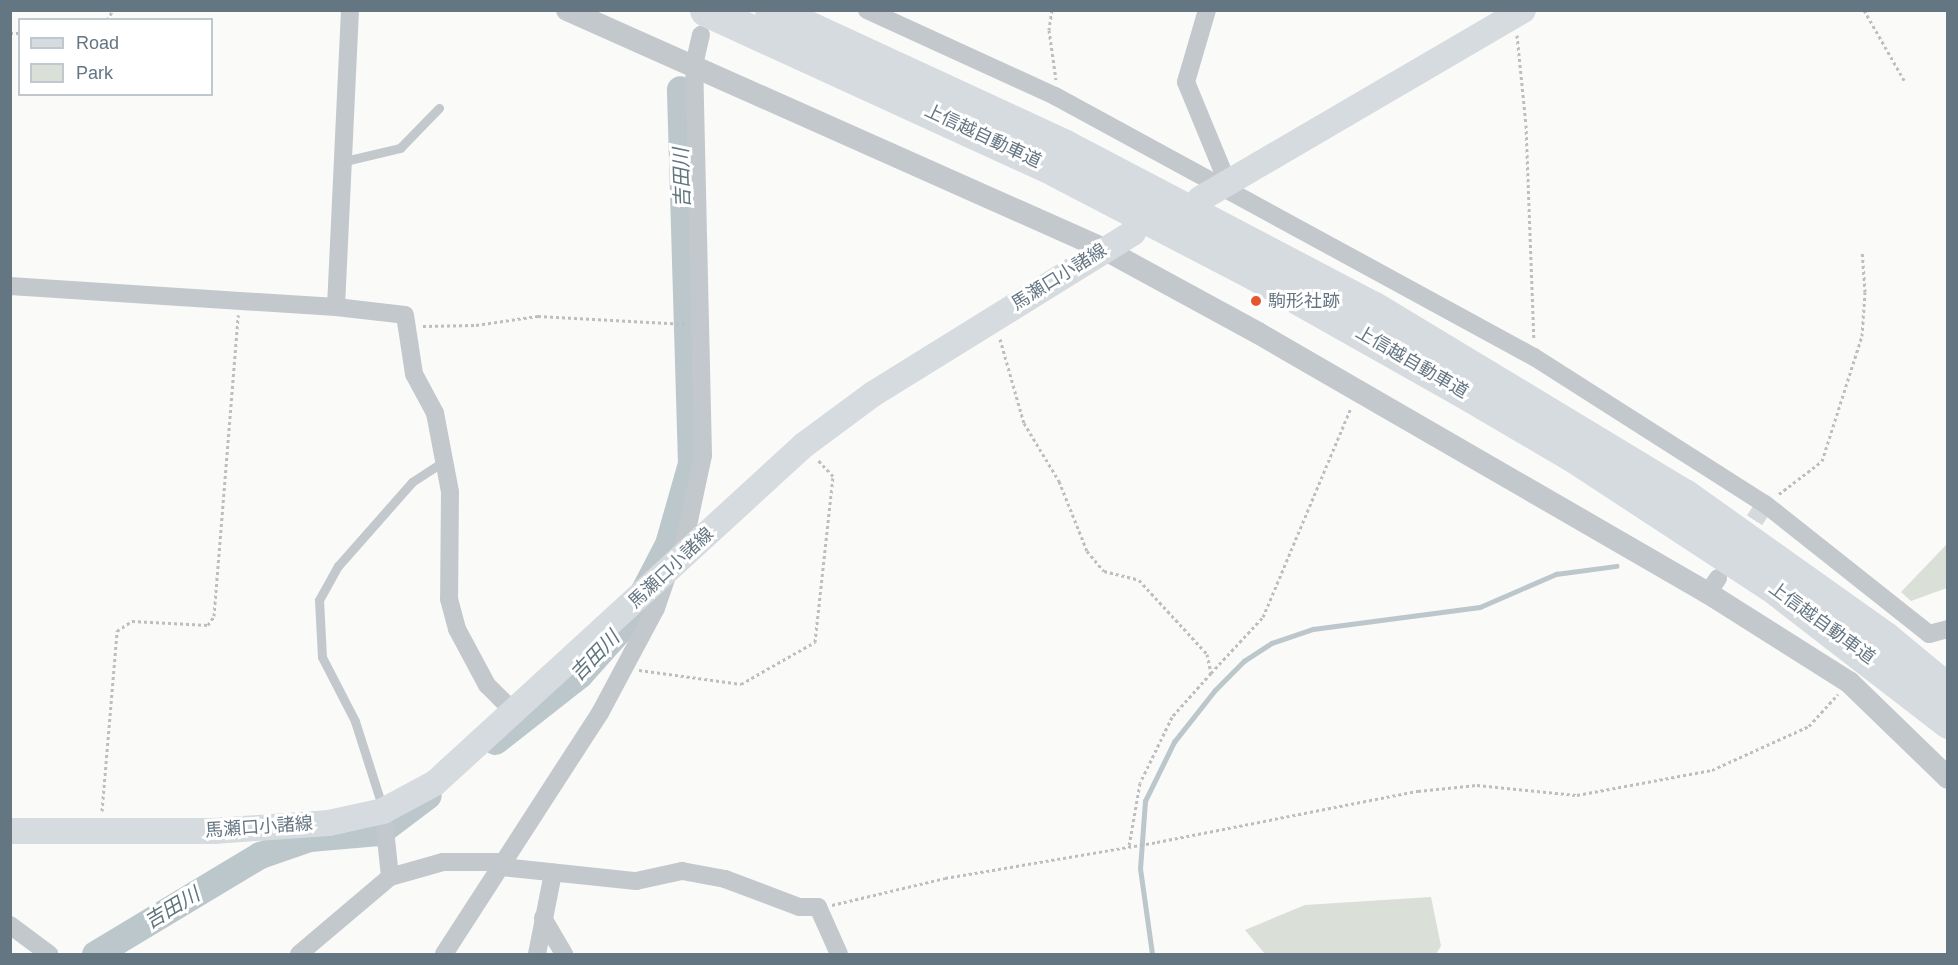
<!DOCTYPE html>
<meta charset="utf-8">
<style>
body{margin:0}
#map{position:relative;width:1958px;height:965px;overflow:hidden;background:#fafaf8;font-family:Helvetica,"Noto Sans JP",sans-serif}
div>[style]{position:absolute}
.green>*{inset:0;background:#dadfd7}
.stream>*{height:4.5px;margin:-2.25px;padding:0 2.25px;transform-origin:2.25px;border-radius:2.25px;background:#bbc7cb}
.river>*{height:27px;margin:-13.5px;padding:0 13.5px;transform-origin:13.5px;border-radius:13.5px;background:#bbc7cb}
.minor-tunnel>*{height:18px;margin-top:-9px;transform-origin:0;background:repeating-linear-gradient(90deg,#d5d9db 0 18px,transparent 0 27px)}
.path>*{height:3px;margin-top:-1.5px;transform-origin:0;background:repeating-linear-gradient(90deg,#bbbfc2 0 3px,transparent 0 6px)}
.service>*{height:9px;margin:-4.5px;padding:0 4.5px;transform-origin:4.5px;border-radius:4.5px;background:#c3c8cc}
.minor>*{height:18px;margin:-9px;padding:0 9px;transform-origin:9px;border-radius:9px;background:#c3c8cc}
.tertiary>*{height:22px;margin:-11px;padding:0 11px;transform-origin:11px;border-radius:11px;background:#c3c8cc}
.secondary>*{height:26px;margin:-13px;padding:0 13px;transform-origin:13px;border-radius:13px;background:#d6dbdf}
.motorway>*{height:33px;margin:-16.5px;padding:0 16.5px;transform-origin:16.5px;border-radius:16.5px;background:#d6dbdf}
.dots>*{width:16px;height:16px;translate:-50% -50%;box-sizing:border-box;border:3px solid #fff;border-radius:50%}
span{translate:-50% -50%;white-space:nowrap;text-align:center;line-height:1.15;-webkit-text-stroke:6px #fff;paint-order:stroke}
.street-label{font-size:18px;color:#657683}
.poi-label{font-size:18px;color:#657683}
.left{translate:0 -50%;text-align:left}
.water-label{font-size:20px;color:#60757c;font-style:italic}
.frame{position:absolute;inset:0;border:12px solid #657683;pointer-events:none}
.legend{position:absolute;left:18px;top:18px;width:195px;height:78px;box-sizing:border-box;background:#fff;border:2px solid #c1c8cd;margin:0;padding:8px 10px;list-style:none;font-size:18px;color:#657683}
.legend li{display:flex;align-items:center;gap:12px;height:30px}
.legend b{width:30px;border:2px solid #c1c8cd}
</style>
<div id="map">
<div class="green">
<i style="clip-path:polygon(1947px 544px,1947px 588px,1911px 601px,1901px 592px)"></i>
<i style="clip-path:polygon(1431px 897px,1441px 946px,1436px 954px,1265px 954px,1245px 930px,1305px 905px)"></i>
</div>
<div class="stream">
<i style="left:1152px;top:954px;width:86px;rotate:-98deg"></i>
<i style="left:1140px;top:869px;width:68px;rotate:-85.8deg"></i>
<i style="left:1145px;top:801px;width:66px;rotate:-63.8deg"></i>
<i style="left:1174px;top:742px;width:66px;rotate:-51.7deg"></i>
<i style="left:1215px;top:690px;width:41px;rotate:-45deg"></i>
<i style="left:1244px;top:661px;width:33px;rotate:-33deg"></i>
<i style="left:1272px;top:643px;width:43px;rotate:-18.9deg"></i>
<i style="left:1313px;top:629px;width:168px;rotate:-7.5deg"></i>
<i style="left:1480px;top:607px;width:83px;rotate:-23.5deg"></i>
<i style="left:1556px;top:574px;width:61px;rotate:-7.6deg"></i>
</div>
<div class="river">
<i style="left:495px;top:741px;width:107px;rotate:-38.2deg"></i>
<i style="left:579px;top:675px;width:75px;rotate:-48.2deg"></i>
<i style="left:629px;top:619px;width:85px;rotate:-62.5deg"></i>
<i style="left:668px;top:544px;width:84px;rotate:-74.1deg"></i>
<i style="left:691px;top:463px;width:374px;rotate:-91.7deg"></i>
<i style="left:95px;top:954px;width:192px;rotate:-31deg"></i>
<i style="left:260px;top:855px;width:52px;rotate:-19.1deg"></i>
<i style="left:309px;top:838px;width:70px;rotate:-4.9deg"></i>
<i style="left:379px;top:832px;width:61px;rotate:-37.1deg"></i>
</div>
<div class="minor-tunnel">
<i style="left:1740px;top:543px;width:46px;rotate:-57.3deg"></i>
</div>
<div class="path">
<i style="left:1052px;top:10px;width:20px;rotate:99deg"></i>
<i style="left:1049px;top:30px;width:50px;rotate:82deg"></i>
<i style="left:1864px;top:10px;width:81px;rotate:60.3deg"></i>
<i style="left:107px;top:20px;width:12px;rotate:-59deg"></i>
<i style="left:10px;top:33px;width:10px"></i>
<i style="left:1517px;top:35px;width:90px;rotate:84.3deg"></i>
<i style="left:1526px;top:125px;width:215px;rotate:87.9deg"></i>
<i style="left:423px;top:326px;width:53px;rotate:-1.1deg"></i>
<i style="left:476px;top:325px;width:63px;rotate:-8.3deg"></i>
<i style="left:538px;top:316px;width:148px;rotate:3.1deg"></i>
<i style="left:1000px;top:339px;width:87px;rotate:74.1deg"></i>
<i style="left:1024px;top:423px;width:68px;rotate:58.9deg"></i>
<i style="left:1059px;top:481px;width:75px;rotate:68.2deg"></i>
<i style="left:1087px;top:551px;width:26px;rotate:50deg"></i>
<i style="left:1104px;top:571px;width:36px;rotate:14deg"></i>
<i style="left:1139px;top:580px;width:100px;rotate:47.4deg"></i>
<i style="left:1207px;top:654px;width:19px;rotate:78deg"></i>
<i style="left:1211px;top:673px;width:59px;rotate:131.6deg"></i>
<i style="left:1172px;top:717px;width:73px;rotate:115.9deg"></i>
<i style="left:1140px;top:783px;width:64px;rotate:99.9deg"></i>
<i style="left:1779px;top:494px;width:54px;rotate:-37.5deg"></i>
<i style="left:1822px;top:461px;width:131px;rotate:-72.3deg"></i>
<i style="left:1862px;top:336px;width:44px;rotate:-86.1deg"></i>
<i style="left:1865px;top:292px;width:39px;rotate:-94deg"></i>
<i style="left:639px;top:670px;width:103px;rotate:7.8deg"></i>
<i style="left:741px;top:684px;width:85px;rotate:-29.6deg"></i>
<i style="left:815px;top:642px;width:167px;rotate:-83.8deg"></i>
<i style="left:833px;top:476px;width:23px;rotate:-133deg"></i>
<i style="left:1211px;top:673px;width:76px;rotate:-47.1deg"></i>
<i style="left:1263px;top:617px;width:227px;rotate:-67.2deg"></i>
<i style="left:102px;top:811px;width:181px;rotate:-85.2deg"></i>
<i style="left:117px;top:631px;width:18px;rotate:-34deg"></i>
<i style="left:132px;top:621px;width:76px;rotate:3deg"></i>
<i style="left:208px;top:625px;width:11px;rotate:-56deg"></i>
<i style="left:214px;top:616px;width:302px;rotate:-85.4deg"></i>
<i style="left:832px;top:905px;width:116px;rotate:-13.4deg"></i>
<i style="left:945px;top:878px;width:215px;rotate:-9.6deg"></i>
<i style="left:1157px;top:842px;width:266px;rotate:-11.1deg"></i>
<i style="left:1418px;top:791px;width:59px;rotate:-5.8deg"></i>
<i style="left:1477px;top:785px;width:100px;rotate:5.7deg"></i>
<i style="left:1577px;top:795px;width:137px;rotate:-10.5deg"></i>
<i style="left:1712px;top:770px;width:107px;rotate:-24.4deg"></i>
<i style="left:1809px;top:726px;width:43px;rotate:-47.8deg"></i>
</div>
<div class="service">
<i style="left:345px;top:161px;width:57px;rotate:-13.3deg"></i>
<i style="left:400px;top:148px;width:56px;rotate:-45.7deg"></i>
<i style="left:383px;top:809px;width:92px;rotate:-107.7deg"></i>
<i style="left:355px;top:721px;width:72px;rotate:-117.3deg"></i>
<i style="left:322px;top:657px;width:57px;rotate:-93deg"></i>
<i style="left:319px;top:600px;width:39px;rotate:-61deg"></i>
<i style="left:338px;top:566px;width:112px;rotate:-48.6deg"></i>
<i style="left:412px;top:482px;width:37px;rotate:-33deg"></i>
</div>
<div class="minor">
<i style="left:350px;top:10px;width:297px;rotate:92.7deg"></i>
<i style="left:336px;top:307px;width:69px;rotate:6.6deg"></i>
<i style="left:405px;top:315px;width:60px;rotate:81.3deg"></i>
<i style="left:414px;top:374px;width:44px;rotate:61.7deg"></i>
<i style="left:435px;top:413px;width:80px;rotate:79.2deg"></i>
<i style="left:450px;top:492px;width:107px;rotate:90.5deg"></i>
<i style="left:449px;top:599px;width:31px;rotate:75deg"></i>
<i style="left:457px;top:629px;width:64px;rotate:61.8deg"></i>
<i style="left:487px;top:685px;width:37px;rotate:45deg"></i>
<i style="left:867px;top:10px;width:207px;rotate:24.6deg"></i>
<i style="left:1055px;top:96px;width:545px;rotate:28.59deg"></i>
<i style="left:1534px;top:357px;width:274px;rotate:32.5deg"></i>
<i style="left:1765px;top:504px;width:209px;rotate:38.4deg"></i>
<i style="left:1929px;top:634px;width:20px;rotate:-15deg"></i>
<i style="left:1207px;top:10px;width:75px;rotate:106.3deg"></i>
<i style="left:1186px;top:82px;width:110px;rotate:67.6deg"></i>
<i style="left:10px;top:286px;width:327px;rotate:3.7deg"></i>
<i style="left:681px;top:558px;width:105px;rotate:-77.9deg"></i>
<i style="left:703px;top:455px;width:390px;rotate:-91.3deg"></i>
<i style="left:694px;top:65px;width:31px;rotate:-77deg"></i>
<i style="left:1708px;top:593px;width:18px;rotate:-56deg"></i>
<i style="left:383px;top:811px;width:66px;rotate:83.9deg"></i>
<i style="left:502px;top:867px;width:135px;rotate:6deg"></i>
<i style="left:636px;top:881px;width:47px;rotate:-12.3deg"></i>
<i style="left:682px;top:871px;width:44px;rotate:10.5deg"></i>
<i style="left:725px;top:879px;width:79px;rotate:20.7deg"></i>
<i style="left:799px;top:907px;width:19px"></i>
<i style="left:818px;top:907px;width:51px;rotate:65.9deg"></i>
<i style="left:543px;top:918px;width:42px;rotate:59.7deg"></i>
<i style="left:10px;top:925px;width:49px;rotate:36.6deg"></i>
<i style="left:299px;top:954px;width:119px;rotate:-40.2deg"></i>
<i style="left:390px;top:877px;width:55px;rotate:-15.8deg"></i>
<i style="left:443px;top:862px;width:62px"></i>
<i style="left:444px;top:954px;width:287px;rotate:-57.1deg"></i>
<i style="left:600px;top:713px;width:119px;rotate:-61.9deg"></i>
<i style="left:656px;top:608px;width:37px;rotate:-71deg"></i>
<i style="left:537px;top:954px;width:83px;rotate:-78.8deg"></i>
</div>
<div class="tertiary">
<i style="left:567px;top:10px;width:588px;rotate:23.99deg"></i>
<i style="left:1104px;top:249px;width:175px;rotate:28.6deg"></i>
<i style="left:1258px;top:333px;width:520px;rotate:30.02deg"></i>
<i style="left:1708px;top:593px;width:167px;rotate:32.3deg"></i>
<i style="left:1849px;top:682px;width:138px;rotate:44.1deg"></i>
</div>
<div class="secondary">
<i style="left:1200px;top:199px;width:374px;rotate:-30.3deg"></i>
<i style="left:10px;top:831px;width:204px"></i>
<i style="left:214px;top:831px;width:115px;rotate:-4deg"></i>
<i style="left:329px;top:823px;width:55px;rotate:-12.5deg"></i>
<i style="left:383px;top:811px;width:59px;rotate:-28.3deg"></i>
<i style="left:435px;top:783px;width:500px;rotate:-42.49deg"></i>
<i style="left:804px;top:445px;width:86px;rotate:-36.5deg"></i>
<i style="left:873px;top:394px;width:306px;rotate:-31.8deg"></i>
</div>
<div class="motorway">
<i style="left:706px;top:10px;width:384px;rotate:24.6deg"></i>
<i style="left:1055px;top:170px;width:225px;rotate:27.5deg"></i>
<i style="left:1255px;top:274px;width:236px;rotate:29.4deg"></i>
<i style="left:1461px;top:390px;width:129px;rotate:30.4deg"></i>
<i style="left:1572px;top:455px;width:238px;rotate:33.2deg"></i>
<i style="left:1771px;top:585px;width:224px;rotate:37.7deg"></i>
<i style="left:771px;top:10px;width:324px;rotate:24.8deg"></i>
<i style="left:1065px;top:146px;width:347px;rotate:27.7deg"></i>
<i style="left:1372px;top:307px;width:364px;rotate:31.1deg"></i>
<i style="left:1684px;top:495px;width:247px;rotate:35.4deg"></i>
<i style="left:1885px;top:638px;width:82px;rotate:39.5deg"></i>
</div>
<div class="dots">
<i style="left:1256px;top:301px;background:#e4572e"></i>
</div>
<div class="street-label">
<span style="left:983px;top:136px;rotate:25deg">上信越自動車道</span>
<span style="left:1059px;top:277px;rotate:-32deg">馬瀬口小諸線</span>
<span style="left:1412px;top:362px;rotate:30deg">上信越自動車道</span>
<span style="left:671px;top:568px;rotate:-43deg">馬瀬口小諸線</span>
<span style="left:1822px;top:623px;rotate:36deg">上信越自動車道</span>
<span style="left:259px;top:827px;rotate:-4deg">馬瀬口小諸線</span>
</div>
<div class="poi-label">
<span class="left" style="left:1268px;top:301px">駒形社跡</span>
</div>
<div class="water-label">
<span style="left:682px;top:178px;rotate:-92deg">吉田川</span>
<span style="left:595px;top:656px;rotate:-46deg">吉田川</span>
<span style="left:172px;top:908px;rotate:-31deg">吉田川</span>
</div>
<div class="frame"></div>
<ul class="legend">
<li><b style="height:8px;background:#d6dbdf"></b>Road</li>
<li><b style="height:16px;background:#dadfd7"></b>Park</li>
</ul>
</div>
